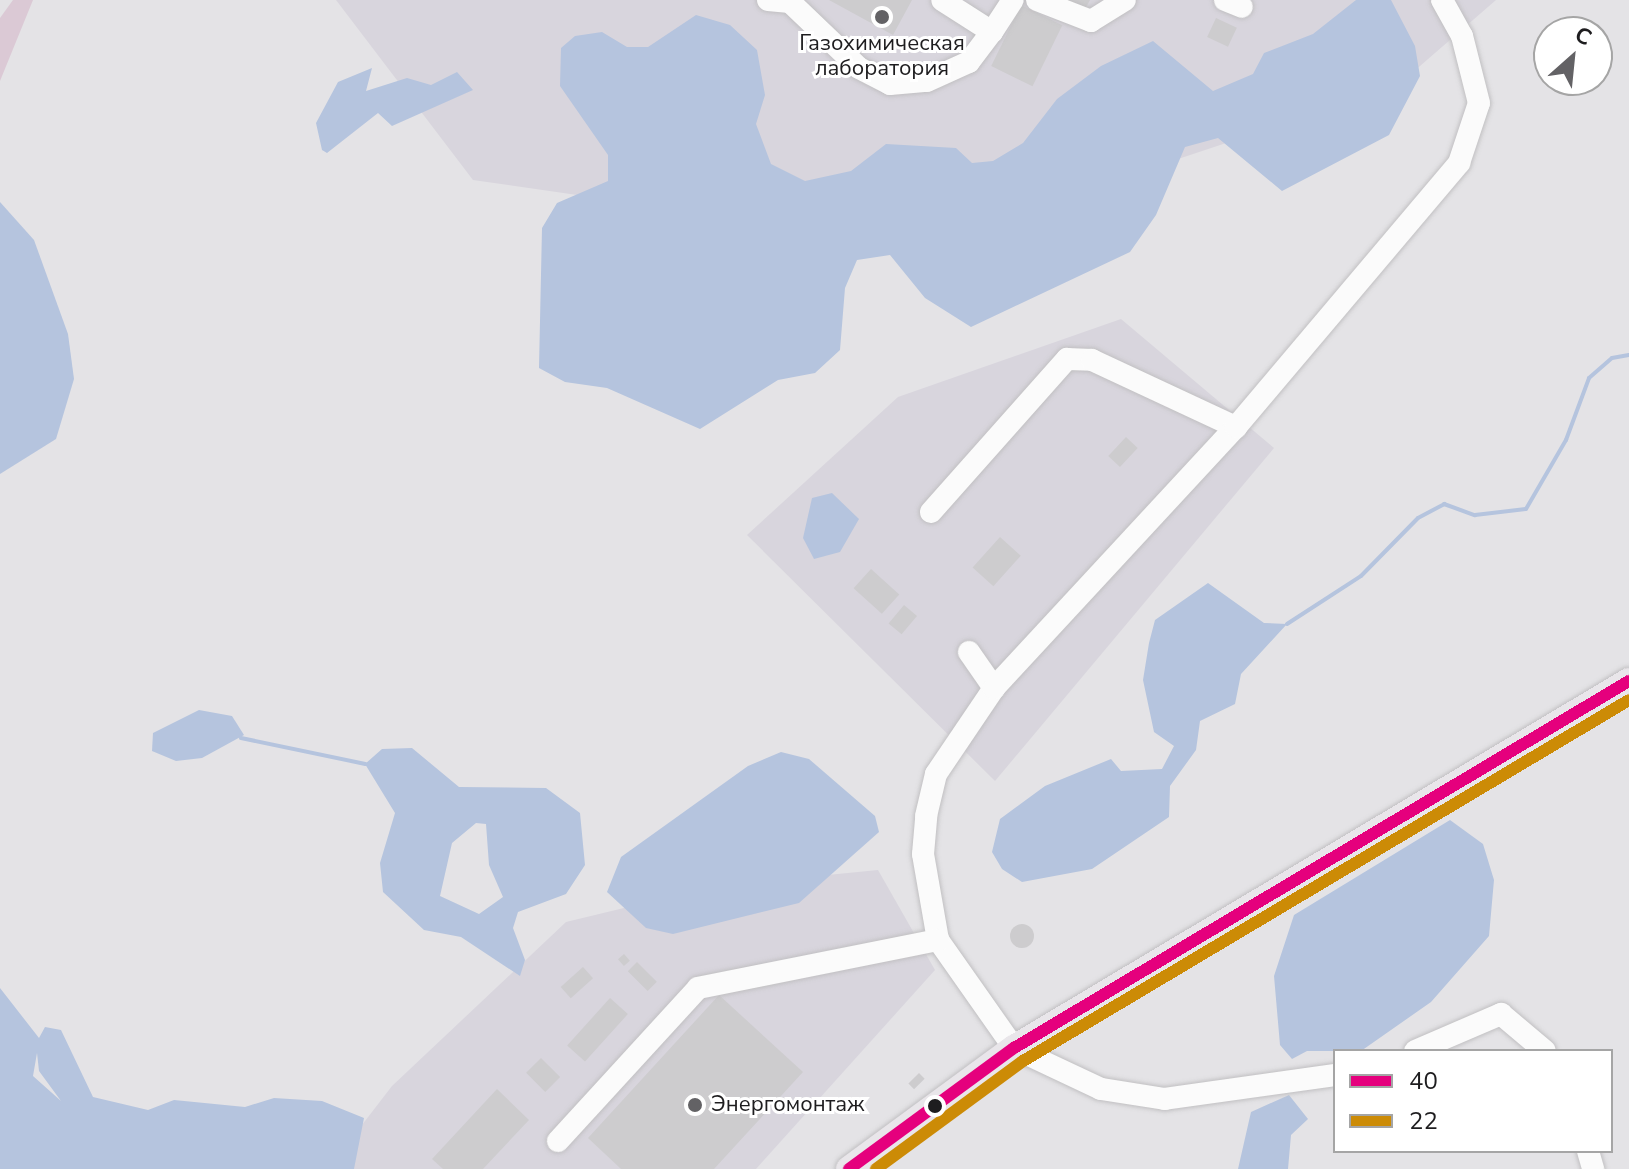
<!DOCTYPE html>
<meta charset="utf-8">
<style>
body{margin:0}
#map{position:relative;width:1629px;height:1169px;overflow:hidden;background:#e4e3e6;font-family:"Nunito Sans",sans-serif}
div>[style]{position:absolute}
.built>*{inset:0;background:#d8d5dd}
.green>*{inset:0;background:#dbc9d5}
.water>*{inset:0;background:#b5c4de}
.stream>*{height:4px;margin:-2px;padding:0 2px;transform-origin:2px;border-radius:2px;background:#b5c4de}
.building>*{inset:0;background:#cdccce;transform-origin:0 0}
.round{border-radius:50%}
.roads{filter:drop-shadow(0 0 2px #c1c0c2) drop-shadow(0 0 2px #c1c0c2)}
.minor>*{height:22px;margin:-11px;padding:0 11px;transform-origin:11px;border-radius:11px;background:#fbfbfb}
.major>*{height:26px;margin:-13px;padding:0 13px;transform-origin:13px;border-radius:13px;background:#e9e6ea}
.bus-1>*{height:12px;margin:-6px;padding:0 6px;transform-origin:6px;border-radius:6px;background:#e5007d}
.bus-2>*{height:12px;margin:-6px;padding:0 6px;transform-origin:6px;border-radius:6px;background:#cc8b06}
.dots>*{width:22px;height:22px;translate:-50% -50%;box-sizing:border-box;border:4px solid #fff;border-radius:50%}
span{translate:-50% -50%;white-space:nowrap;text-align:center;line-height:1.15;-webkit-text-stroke:6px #fff;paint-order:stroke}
.poi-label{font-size:22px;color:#1e1d1f}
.left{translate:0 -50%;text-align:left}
.legend{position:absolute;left:1333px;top:1049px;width:280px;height:104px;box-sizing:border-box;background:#fff;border:2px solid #a5a5a5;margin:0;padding:10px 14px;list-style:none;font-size:24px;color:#1e1d1f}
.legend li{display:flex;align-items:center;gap:16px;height:40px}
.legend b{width:40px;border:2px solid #a5a5a5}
.north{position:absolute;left:1533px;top:16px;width:80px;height:80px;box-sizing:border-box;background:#fff;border:2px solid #a5a5a5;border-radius:50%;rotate:27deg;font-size:22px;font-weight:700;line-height:32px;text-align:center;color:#1e1d1f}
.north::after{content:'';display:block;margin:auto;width:28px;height:36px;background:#636265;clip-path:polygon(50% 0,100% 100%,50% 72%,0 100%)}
</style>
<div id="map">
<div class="built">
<i style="clip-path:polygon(336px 0,1496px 0,1397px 86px,1130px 175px,944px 248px,473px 180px)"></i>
<i style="clip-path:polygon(1121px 319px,1274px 448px,995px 781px,747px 535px,898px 397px)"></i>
<i style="clip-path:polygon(878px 870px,935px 970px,756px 1169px,328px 1169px,392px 1086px,566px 922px,715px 886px)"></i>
</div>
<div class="green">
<i style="clip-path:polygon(13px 0,33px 0,0 81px,0 18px)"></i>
</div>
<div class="water">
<i style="clip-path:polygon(1356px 0,1391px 0,1415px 46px,1420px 76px,1389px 135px,1282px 191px,1218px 138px,1185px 147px,1156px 215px,1130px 252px,971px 327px,925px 298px,890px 255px,857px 260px,845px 288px,840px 350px,815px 373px,778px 380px,700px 429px,607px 388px,565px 382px,539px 368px,542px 228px,557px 203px,608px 181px,608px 155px,560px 86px,561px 48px,575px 36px,602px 32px,627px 47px,648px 47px,696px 15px,730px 25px,757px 50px,765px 95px,756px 124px,771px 164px,805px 181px,851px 171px,886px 144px,956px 148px,972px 163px,993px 161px,1023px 143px,1057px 99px,1101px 66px,1153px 41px,1213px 91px,1253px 74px,1264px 53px,1313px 34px)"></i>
<i style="clip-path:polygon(372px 68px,366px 91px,407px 78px,431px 85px,457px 72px,473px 90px,392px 126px,378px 113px,327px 153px,322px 150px,316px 123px,338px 82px)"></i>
<i style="clip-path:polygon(0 202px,34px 240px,68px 334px,74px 379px,56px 439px,0 474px)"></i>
<i style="clip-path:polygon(832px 493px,859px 519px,840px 552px,814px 559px,803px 538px,812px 498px)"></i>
<i style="clip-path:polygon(1208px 583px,1264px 623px,1287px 624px,1241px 674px,1235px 704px,1200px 721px,1196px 750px,1170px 786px,1169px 817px,1092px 869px,1022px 882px,1002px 869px,992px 852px,1000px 819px,1045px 786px,1111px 759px,1121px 771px,1162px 769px,1174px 746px,1154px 732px,1143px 680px,1149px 643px,1155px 620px)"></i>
<i style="clip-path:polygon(199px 710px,232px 716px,244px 735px,202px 758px,176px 761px,152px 751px,153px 733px)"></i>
<i style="clip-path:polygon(evenodd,412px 748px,459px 787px,546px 788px,580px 813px,585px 865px,566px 894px,518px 912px,513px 928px,525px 960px,520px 976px,461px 937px,424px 930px,383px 892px,380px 863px,395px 813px,365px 764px,382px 749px,412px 748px,476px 823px,486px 824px,489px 865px,503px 897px,479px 914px,440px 896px,452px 843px,476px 823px)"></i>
<i style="clip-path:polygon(781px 752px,809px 759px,875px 816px,879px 832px,799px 903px,673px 934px,646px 928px,607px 892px,621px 857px,748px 766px)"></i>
<i style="clip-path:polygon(1450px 820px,1483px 844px,1494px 880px,1489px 936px,1431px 1002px,1361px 1051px,1307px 1051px,1292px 1059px,1280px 1045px,1274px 976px,1294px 915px)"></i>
<i style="clip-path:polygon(evenodd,0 988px,39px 1038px,45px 1027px,61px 1030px,93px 1097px,148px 1110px,174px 1100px,245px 1107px,274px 1098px,322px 1101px,364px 1118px,354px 1169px,0 1169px,0 988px,37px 1053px,39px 1071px,61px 1101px,33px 1076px,37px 1053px)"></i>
<i style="clip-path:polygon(1289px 1095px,1308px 1119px,1291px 1135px,1288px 1169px,1238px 1169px,1251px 1112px)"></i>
</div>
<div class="stream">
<i style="left:1287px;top:624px;width:88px;rotate:-33deg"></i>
<i style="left:1361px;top:576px;width:81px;rotate:-45.5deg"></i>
<i style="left:1418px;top:518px;width:30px;rotate:-28deg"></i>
<i style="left:1444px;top:504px;width:33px;rotate:20deg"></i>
<i style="left:1475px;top:515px;width:51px;rotate:-6.7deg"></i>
<i style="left:1526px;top:509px;width:80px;rotate:-59.9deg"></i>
<i style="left:1566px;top:440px;width:66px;rotate:-69.6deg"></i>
<i style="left:1589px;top:378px;width:30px;rotate:-41deg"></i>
<i style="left:1612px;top:358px;width:17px;rotate:-10deg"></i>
<i style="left:241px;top:738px;width:127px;rotate:11.8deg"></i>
</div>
<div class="building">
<i style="clip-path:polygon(829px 0,912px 0,893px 35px)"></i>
<i style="clip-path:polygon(1062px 0,1090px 0,1084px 11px)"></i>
<i style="left:1021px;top:5px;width:46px;height:68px;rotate:26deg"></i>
<i style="left:1216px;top:18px;width:23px;height:21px;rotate:25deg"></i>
<i style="left:1126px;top:437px;width:16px;height:26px;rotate:43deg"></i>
<i style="left:1000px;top:537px;width:28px;height:41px;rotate:42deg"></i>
<i style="left:871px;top:569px;width:38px;height:26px;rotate:42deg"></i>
<i style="left:904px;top:605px;width:17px;height:24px;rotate:40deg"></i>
<i class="round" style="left:1010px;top:924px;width:24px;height:24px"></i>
<i style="left:624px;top:954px;width:9px;height:8px;rotate:49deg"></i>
<i style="left:637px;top:962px;width:28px;height:13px;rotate:45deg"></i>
<i style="left:583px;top:967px;width:15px;height:30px;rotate:48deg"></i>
<i style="clip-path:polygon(719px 995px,803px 1072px,714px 1169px,621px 1169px,588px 1138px)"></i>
<i style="left:610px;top:998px;width:24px;height:64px;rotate:42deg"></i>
<i style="left:541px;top:1058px;width:27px;height:21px;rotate:45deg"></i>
<i style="left:919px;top:1073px;width:8px;height:15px;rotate:45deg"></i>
<i style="clip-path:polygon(497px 1089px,529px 1120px,483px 1169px,443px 1169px,432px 1159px)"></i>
</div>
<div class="roads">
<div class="minor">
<i style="left:768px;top:0;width:22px;rotate:5deg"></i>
<i style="left:790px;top:2px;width:95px;rotate:43.7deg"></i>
<i style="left:859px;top:68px;width:35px;rotate:27deg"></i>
<i style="left:890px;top:84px;width:37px;rotate:-5deg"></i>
<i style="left:927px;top:81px;width:46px;rotate:-24.3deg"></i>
<i style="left:969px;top:62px;width:38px;rotate:-53deg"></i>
<i style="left:992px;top:32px;width:59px;rotate:-147.4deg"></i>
<i style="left:1037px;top:0;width:58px;rotate:21.3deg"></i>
<i style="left:1091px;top:21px;width:40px;rotate:-32deg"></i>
<i style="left:1225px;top:0;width:18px;rotate:22deg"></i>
<i style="left:992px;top:32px;width:38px;rotate:-57deg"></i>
<i style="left:931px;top:512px;width:205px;rotate:-48.4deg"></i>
<i style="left:1067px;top:359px;width:25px;rotate:2deg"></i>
<i style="left:1092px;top:360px;width:159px;rotate:25deg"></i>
<i style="left:969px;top:652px;width:44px;rotate:55.2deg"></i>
<i style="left:1415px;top:1051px;width:94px;rotate:-23.3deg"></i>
<i style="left:1501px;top:1014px;width:57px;rotate:40.1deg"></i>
<i style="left:1335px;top:1075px;width:172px;rotate:172deg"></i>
<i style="left:1165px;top:1099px;width:65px;rotate:-171.1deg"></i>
<i style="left:1101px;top:1089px;width:96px;rotate:-154.8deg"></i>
<i style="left:1014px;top:1048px;width:132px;rotate:-125.1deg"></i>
<i style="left:938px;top:940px;width:87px;rotate:-99.9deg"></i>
<i style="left:923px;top:854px;width:38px;rotate:-85deg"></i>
<i style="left:926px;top:816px;width:43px;rotate:-76.6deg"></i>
<i style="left:936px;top:774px;width:104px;rotate:-56deg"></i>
<i style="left:994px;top:688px;width:356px;rotate:-47.2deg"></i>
<i style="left:1236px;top:427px;width:346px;rotate:-49.8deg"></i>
<i style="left:1459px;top:163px;width:63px;rotate:-71.6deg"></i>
<i style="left:1479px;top:103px;width:69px;rotate:-104.2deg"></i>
<i style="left:1462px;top:36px;width:41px;rotate:-119.1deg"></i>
<i style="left:558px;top:1141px;width:207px;rotate:-47.5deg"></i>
<i style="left:698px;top:988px;width:245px;rotate:-11.3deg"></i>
<i style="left:1588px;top:1151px;width:19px;rotate:74deg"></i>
</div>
<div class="major">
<i style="left:849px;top:1169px;width:205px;rotate:-36.3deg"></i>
<i style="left:1014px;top:1048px;width:716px;rotate:-30.83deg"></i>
</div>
</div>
<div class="bus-1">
<i style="left:849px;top:1169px;width:205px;rotate:-36.3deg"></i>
<i style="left:1014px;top:1048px;width:716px;rotate:-30.83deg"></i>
</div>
<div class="bus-2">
<i style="left:876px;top:1169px;width:182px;rotate:-36.3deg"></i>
<i style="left:1023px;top:1061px;width:705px;rotate:-30.78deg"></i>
</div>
<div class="dots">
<i style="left:882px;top:17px;background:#636265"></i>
<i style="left:695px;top:1105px;background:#636265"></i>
<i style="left:935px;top:1106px;background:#1e1d1f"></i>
</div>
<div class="poi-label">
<span style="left:882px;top:56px">Газохимическая<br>лаборатория</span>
<span class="left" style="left:711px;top:1105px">Энергомонтаж</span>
</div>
<ul class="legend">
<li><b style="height:10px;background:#e5007d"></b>40</li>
<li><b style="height:10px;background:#cc8b06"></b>22</li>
</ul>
<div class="north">С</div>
</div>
